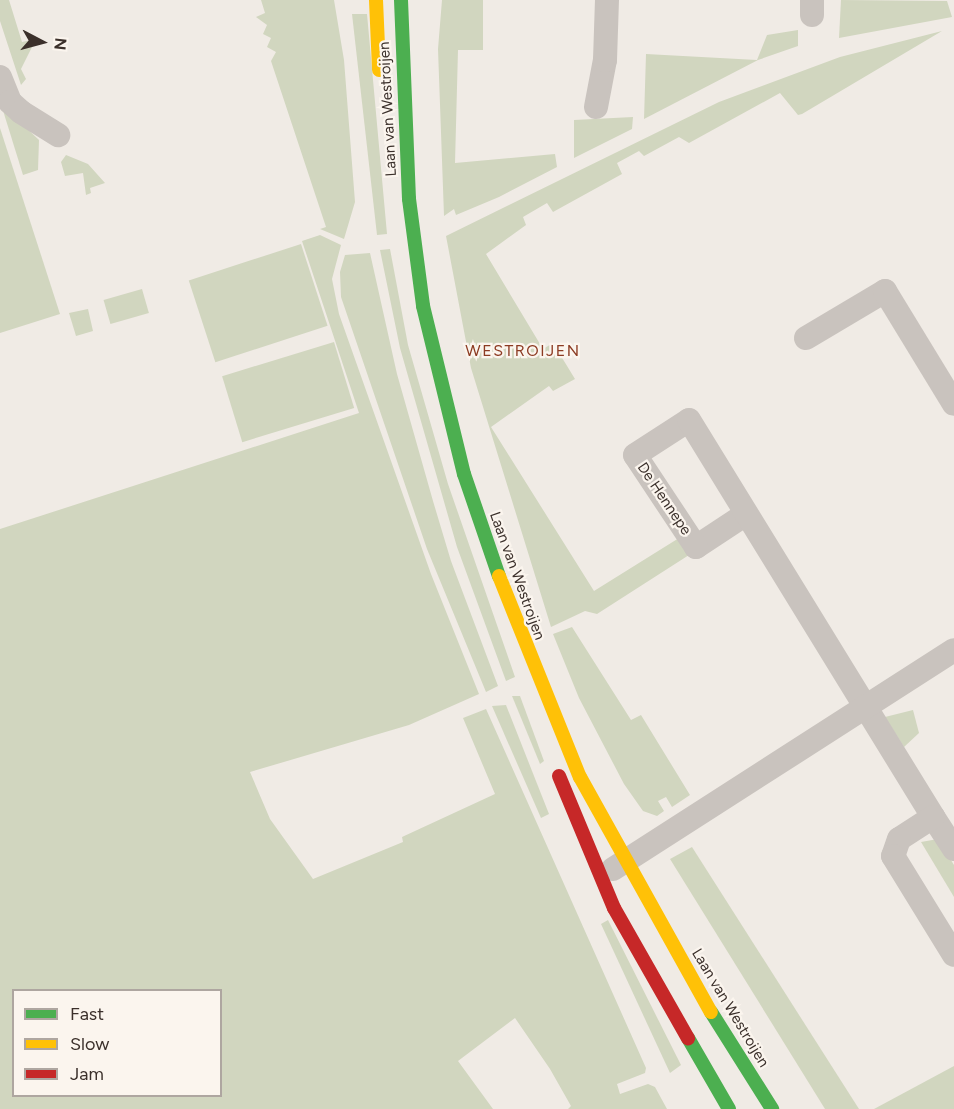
<!DOCTYPE html>
<style>
body{margin:0}
#map{position:relative;width:954px;height:1109px;overflow:hidden;background:#f0ebe5;font-family:Figtree,sans-serif}
div>[style]{position:absolute}
.green>*{inset:0;background:#d1d6bf;transform-origin:0 0}
.street>*{height:24px;margin:-12px;padding:0 12px;transform-origin:12px;border-radius:12px;background:#c9c3be}
.fast>*{height:14px;margin:-7px;padding:0 7px;transform-origin:7px;border-radius:7px;background:#4caf50}
.slow>*{height:14px;margin:-7px;padding:0 7px;transform-origin:7px;border-radius:7px;background:#ffc107}
.jam>*{height:14px;margin:-7px;padding:0 7px;transform-origin:7px;border-radius:7px;background:#c62828}
span{translate:-50% -50%;white-space:nowrap;text-align:center;line-height:1.15;-webkit-text-stroke:4.5px #fbf5ee;paint-order:stroke}
.street-label{font-size:15px;color:#3b302b}
.neighbourhood-label{font-size:16px;color:#8c3b22;letter-spacing:1.5px}
.legend{position:absolute;left:12px;top:989px;width:210px;height:108px;box-sizing:border-box;background:#fbf5ee;border:2px solid #aea6a0;margin:0;padding:8px 10px;list-style:none;font-size:18px;color:#3b302b}
.legend li{display:flex;align-items:center;gap:12px;height:30px}
.legend b{width:30px;border:2px solid #aea6a0}
.north{position:absolute;left:12px;top:12px;width:60px;height:60px;-webkit-text-stroke:4px #fbf5ee;paint-order:stroke;rotate:96deg;font-size:16px;font-weight:700;line-height:24px;text-align:center;color:#3b302b}
.north::after{content:'';display:block;margin:auto;width:21px;height:27px;background:#3b302b;clip-path:polygon(50% 0,100% 100%,50% 72%,0 100%)}
</style>
<div id="map">
<div class="green">
<i style="clip-path:polygon(0 0,9px 0,22px 42px,36px 39px,21px 69px,26px 79px,21px 85px,0 21px)"></i>
<i style="clip-path:polygon(261px 0,334px 0,344px 60px,355px 202px,344px 239px,320px 229px,326px 227px,271px 61px,276px 52px,267px 47px,271px 38px,263px 34px,267px 25px,256px 17px,265px 13px)"></i>
<i style="clip-path:polygon(442px 0,483px 0,483px 50px,458px 50px,455px 163px,555px 154px,557px 167px,499px 197px,456px 215px,454px 209px,444px 216px,438px 49px)"></i>
<i style="clip-path:polygon(841px 0,947px 1px,952px 17px,839px 38px)"></i>
<i style="clip-path:polygon(352px 14px,367px 14px,387px 234px,377px 235px)"></i>
<i style="clip-path:polygon(798px 30px,798px 46px,758px 60px,644px 119px,646px 54px,757px 60px,767px 35px)"></i>
<i style="clip-path:polygon(942px 31px,802px 114px,798px 115px,780px 93px,689px 143px,679px 137px,644px 156px,639px 151px,617px 163px,622px 174px,553px 212px,547px 203px,523px 217px,526px 225px,486px 254px,543px 349px,553px 343px,575px 379px,553px 391px,549px 386px,491px 427px,594px 591px,679px 538px,689px 555px,597px 614px,585px 611px,551px 627px,471px 368px,446px 236px,719px 102px,840px 57px)"></i>
<i style="clip-path:polygon(1px 104px,39px 140px,38px 170px,23px 175px)"></i>
<i style="clip-path:polygon(633px 117px,632px 129px,574px 158px,574px 120px)"></i>
<i style="clip-path:polygon(0 128px,60px 314px,0 333px)"></i>
<i style="clip-path:polygon(66px 155px,88px 164px,105px 183px,90px 188px,91px 193px,86px 195px,83px 173px,65px 176px,61px 162px)"></i>
<i style="clip-path:polygon(evenodd,320px 235px,341px 245px,332px 279px,339px 314px,431px 574px,479px 694px,409px 725px,250px 772px,270px 819px,313px 879px,403px 842px,402px 837px,495px 794px,463px 718px,486px 709px,646px 1068px,645px 1073px,617px 1084px,620px 1094px,648px 1084px,655px 1087px,667px 1109px,568px 1109px,571px 1106px,550px 1069px,515px 1018px,458px 1061px,493px 1109px,0 1109px,0 529px,359px 413px,302px 241px,320px 235px,14px 990px,220px 990px,220px 1096px,14px 1096px,14px 990px)"></i>
<i style="left:301px;top:244px;width:86px;height:118px;rotate:72deg"></i>
<i style="clip-path:polygon(390px 249px,408px 345px,448px 484px,515px 677px,506px 681px,457px 547px,400px 348px,380px 250px)"></i>
<i style="clip-path:polygon(370px 253px,397px 374px,433px 501px,451px 561px,498px 686px,486px 692px,427px 549px,341px 297px,340px 272px,345px 255px)"></i>
<i style="left:142px;top:289px;width:25px;height:40px;rotate:74deg"></i>
<i style="clip-path:polygon(88px 309px,93px 331px,76px 336px,69px 313px)"></i>
<i style="left:334px;top:342px;width:69px;height:117px;rotate:73deg"></i>
<i style="clip-path:polygon(572px 627px,631px 720px,641px 715px,690px 795px,672px 807px,666px 797px,658px 801px,664px 811px,657px 816px,643px 811px,624px 784px,579px 698px,553px 634px)"></i>
<i style="clip-path:polygon(512px 696px,520px 696px,544px 761px,540px 764px)"></i>
<i style="clip-path:polygon(506px 705px,549px 814px,541px 818px,492px 706px)"></i>
<i style="clip-path:polygon(913px 710px,919px 733px,904px 747px,885px 717px)"></i>
<i style="clip-path:polygon(938px 839px,954px 865px,954px 897px,921px 842px)"></i>
<i style="clip-path:polygon(692px 847px,859px 1109px,825px 1109px,670px 859px)"></i>
<i style="clip-path:polygon(608px 920px,681px 1065px,670px 1073px,601px 924px)"></i>
<i style="clip-path:polygon(954px 1066px,954px 1109px,874px 1109px)"></i>
</div>
<div class="street">
<i style="left:812px;top:15px;width:15px;rotate:-90deg"></i>
<i style="left:0;top:77px;width:27px;rotate:68deg"></i>
<i style="left:10px;top:102px;width:15px;rotate:42deg"></i>
<i style="left:21px;top:112px;width:44px;rotate:31.9deg"></i>
<i style="left:596px;top:107px;width:48px;rotate:-79.2deg"></i>
<i style="left:605px;top:60px;width:60px;rotate:-88.1deg"></i>
<i style="left:806px;top:338px;width:92px;rotate:-30.7deg"></i>
<i style="left:885px;top:291px;width:132px;rotate:58.6deg"></i>
<i style="left:746px;top:514px;width:60px;rotate:146.6deg"></i>
<i style="left:696px;top:547px;width:110px;rotate:-123.5deg"></i>
<i style="left:635px;top:455px;width:64px;rotate:-32.9deg"></i>
<i style="left:689px;top:420px;width:466px;rotate:58.4deg"></i>
<i style="left:954px;top:849px;width:38px;rotate:-123deg"></i>
<i style="left:933px;top:817px;width:40px;rotate:147.1deg"></i>
<i style="left:899px;top:839px;width:18px;rotate:109deg"></i>
<i style="left:893px;top:856px;width:116px;rotate:58.4deg"></i>
<i style="left:613px;top:869px;width:405px;rotate:-32.7deg"></i>
</div>
<div class="fast">
<i style="left:401px;top:0;width:199px;rotate:87.7deg"></i>
<i style="left:409px;top:199px;width:108px;rotate:82.5deg"></i>
<i style="left:423px;top:306px;width:173px;rotate:76.3deg"></i>
<i style="left:464px;top:474px;width:108px;rotate:71.1deg"></i>
<i style="left:711px;top:1012px;width:115px;rotate:57.8deg"></i>
<i style="left:688px;top:1038px;width:82px;rotate:60deg"></i>
</div>
<div class="slow">
<i style="left:376px;top:0;width:70px;rotate:87.5deg"></i>
<i style="left:499px;top:576px;width:217px;rotate:68.1deg"></i>
<i style="left:580px;top:777px;width:269px;rotate:60.9deg"></i>
</div>
<div class="jam">
<i style="left:559px;top:776px;width:143px;rotate:67.4deg"></i>
<i style="left:614px;top:908px;width:150px;rotate:60.4deg"></i>
</div>
<div class="street-label">
<span style="left:388px;top:109px;rotate:-93deg">Laan van Westroijen</span>
<span style="left:664px;top:499px;rotate:56deg">De Hennepe</span>
<span style="left:517px;top:576px;rotate:70deg">Laan van Westroijen</span>
<span style="left:730px;top:1008px;rotate:59deg">Laan van Westroijen</span>
</div>
<div class="neighbourhood-label">
<span style="left:523px;top:351px">WESTROIJEN</span>
</div>
<ul class="legend">
<li><b style="height:8px;background:#4caf50"></b>Fast</li>
<li><b style="height:8px;background:#ffc107"></b>Slow</li>
<li><b style="height:8px;background:#c62828"></b>Jam</li>
</ul>
<div class="north">N</div>
</div>
